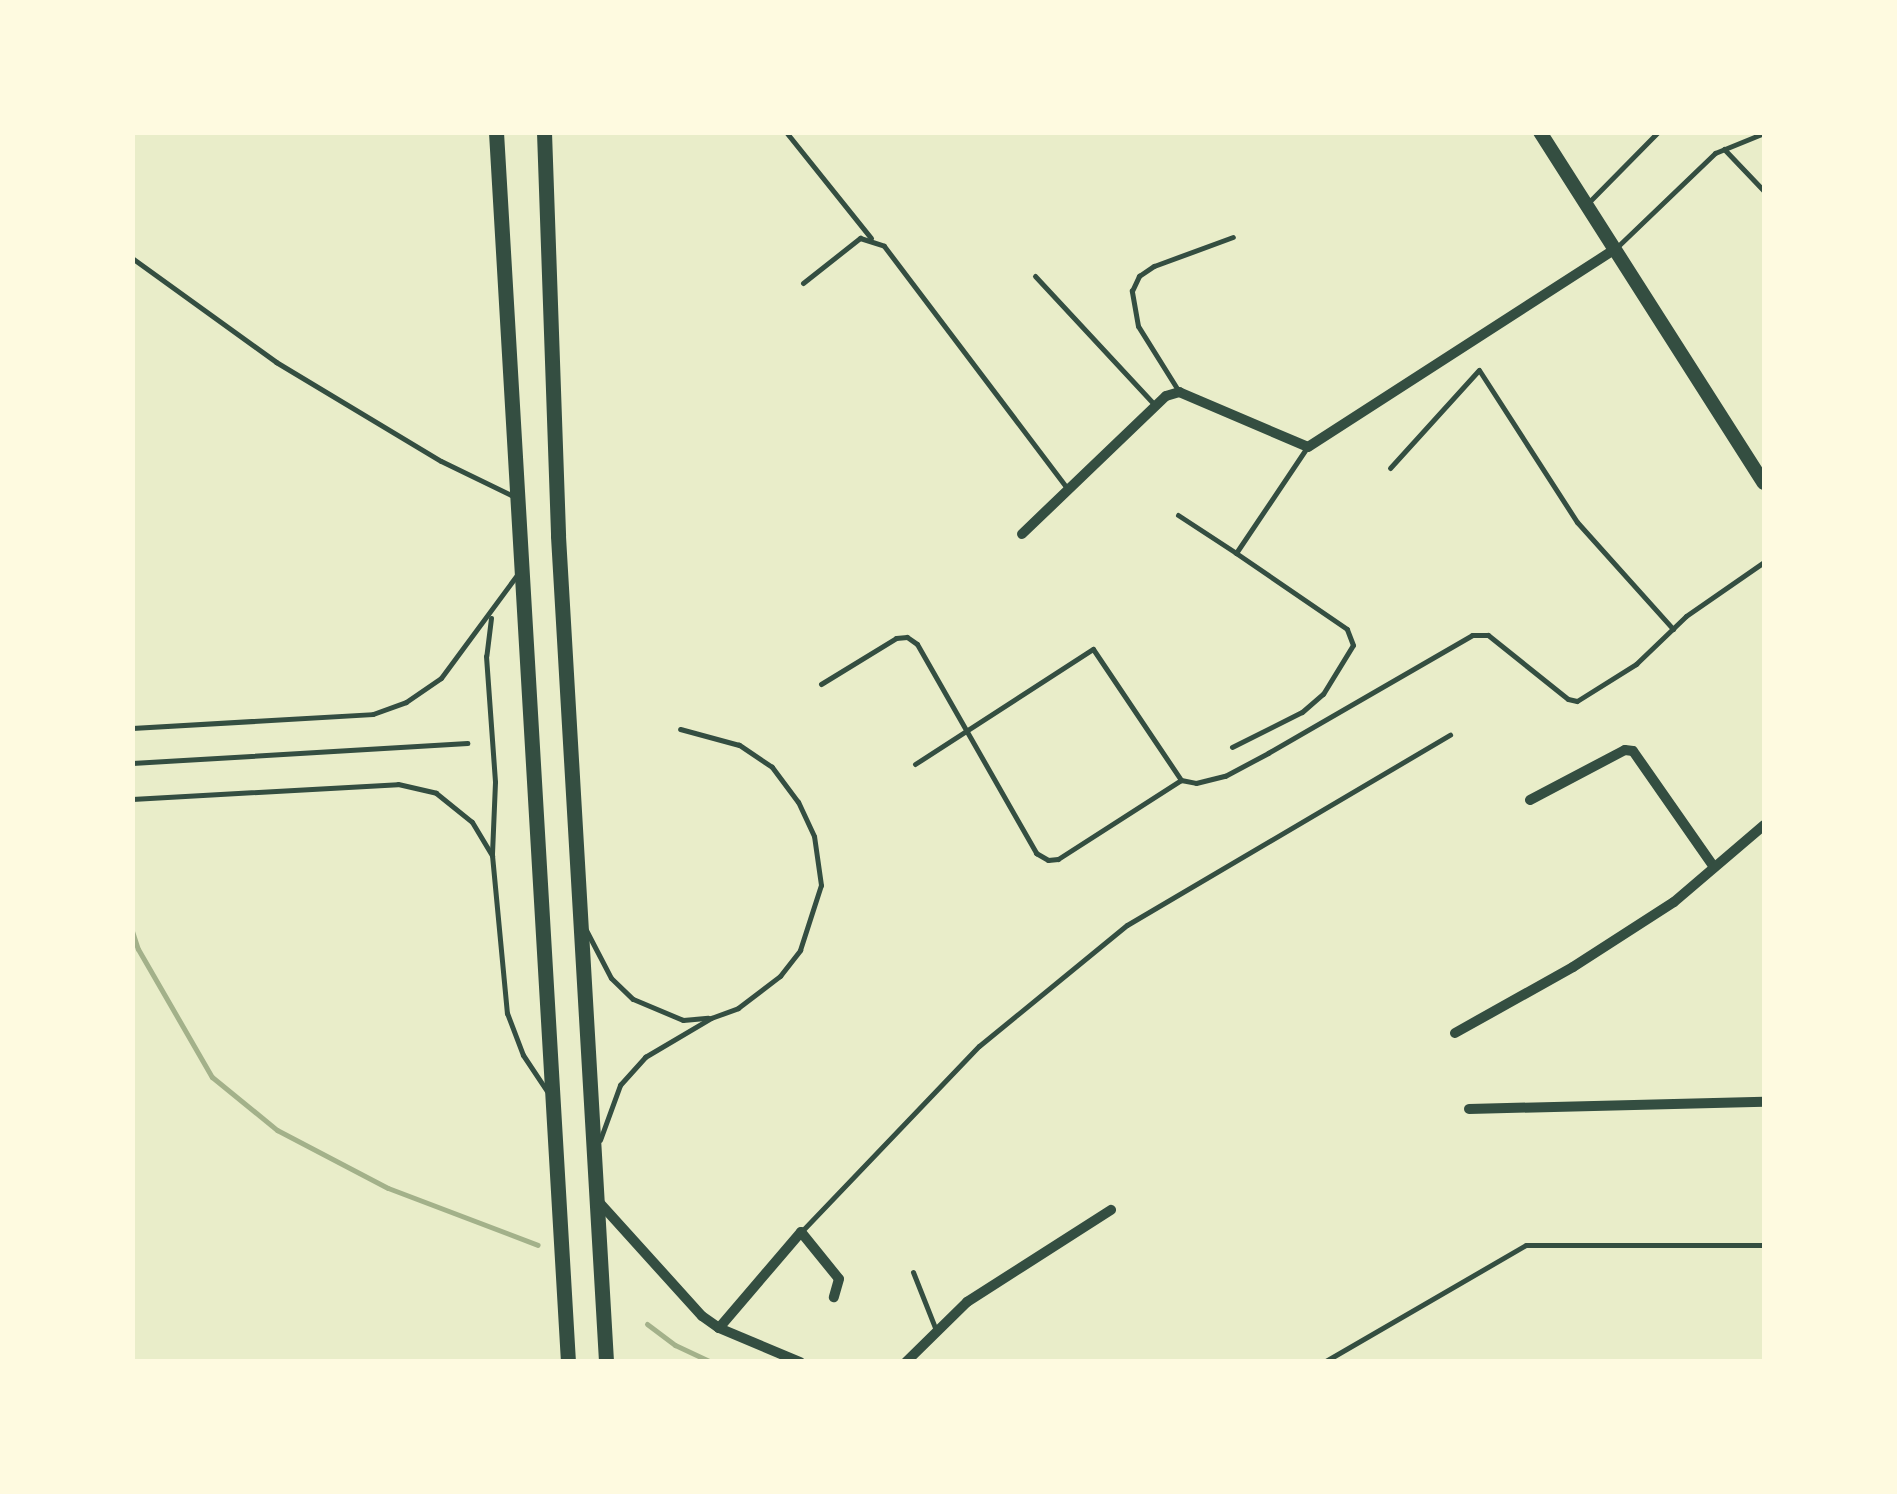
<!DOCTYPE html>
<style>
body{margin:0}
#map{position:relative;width:1897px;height:1494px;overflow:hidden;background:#e9edc9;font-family:Lato,sans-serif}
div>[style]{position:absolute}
.stream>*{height:5px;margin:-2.5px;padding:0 2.5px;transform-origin:2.5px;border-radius:2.5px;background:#a3b18a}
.service>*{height:5px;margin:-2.5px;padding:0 2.5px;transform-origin:2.5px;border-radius:2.5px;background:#344e41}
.minor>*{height:10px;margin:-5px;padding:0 5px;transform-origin:5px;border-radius:5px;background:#344e41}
.secondary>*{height:14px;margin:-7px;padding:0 7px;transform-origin:7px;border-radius:7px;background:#344e41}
.primary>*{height:15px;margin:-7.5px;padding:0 7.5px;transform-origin:7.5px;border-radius:7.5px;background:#344e41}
span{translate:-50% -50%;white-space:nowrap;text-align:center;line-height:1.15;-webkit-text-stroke:9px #fefae0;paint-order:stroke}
.frame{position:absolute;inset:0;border:135px solid #fefae0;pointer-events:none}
</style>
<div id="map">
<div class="stream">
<i style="left:132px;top:931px;width:19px;rotate:72deg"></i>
<i style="left:138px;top:949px;width:148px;rotate:60deg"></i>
<i style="left:212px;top:1077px;width:84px;rotate:39.2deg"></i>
<i style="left:277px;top:1130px;width:125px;rotate:27.6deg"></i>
<i style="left:388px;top:1188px;width:160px;rotate:20.8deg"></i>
<i style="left:647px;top:1324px;width:35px;rotate:37deg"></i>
<i style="left:675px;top:1345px;width:40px;rotate:25deg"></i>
</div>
<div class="service">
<i style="left:786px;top:132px;width:136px;rotate:51.3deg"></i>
<i style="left:1724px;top:149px;width:58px;rotate:46.4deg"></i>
<i style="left:1588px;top:203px;width:100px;rotate:-45.4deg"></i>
<i style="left:1615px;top:249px;width:139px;rotate:-43.8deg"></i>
<i style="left:1715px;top:153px;width:53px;rotate:-22.2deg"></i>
<i style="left:132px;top:258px;width:178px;rotate:35.8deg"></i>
<i style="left:276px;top:362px;width:192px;rotate:31deg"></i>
<i style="left:441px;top:461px;width:80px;rotate:25.9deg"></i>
<i style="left:1035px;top:276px;width:175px;rotate:47.1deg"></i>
<i style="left:803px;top:283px;width:73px;rotate:-38.3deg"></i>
<i style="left:860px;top:238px;width:25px;rotate:18deg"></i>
<i style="left:884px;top:246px;width:303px;rotate:52.9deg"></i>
<i style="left:1178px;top:390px;width:75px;rotate:-122deg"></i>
<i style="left:1138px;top:326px;width:36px;rotate:-100deg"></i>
<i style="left:1132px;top:291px;width:17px;rotate:-65deg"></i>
<i style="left:1139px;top:276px;width:18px;rotate:-34deg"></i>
<i style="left:1154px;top:266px;width:84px;rotate:-20.2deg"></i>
<i style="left:1390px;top:468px;width:132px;rotate:-47.8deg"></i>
<i style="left:1479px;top:370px;width:181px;rotate:57.2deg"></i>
<i style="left:1577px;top:522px;width:144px;rotate:48.1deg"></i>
<i style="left:1178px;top:515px;width:69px;rotate:33.2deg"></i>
<i style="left:491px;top:618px;width:38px;rotate:97deg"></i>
<i style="left:486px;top:656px;width:126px;rotate:85.9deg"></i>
<i style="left:495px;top:782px;width:73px;rotate:92.4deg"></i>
<i style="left:821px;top:684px;width:88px;rotate:-31.5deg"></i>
<i style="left:896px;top:638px;width:11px;rotate:-5deg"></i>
<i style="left:907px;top:637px;width:12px;rotate:35deg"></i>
<i style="left:917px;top:644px;width:241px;rotate:60.3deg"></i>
<i style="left:1036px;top:853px;width:14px;rotate:30deg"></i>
<i style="left:1048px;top:860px;width:10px;rotate:-6deg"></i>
<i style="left:1058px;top:859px;width:146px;rotate:-32.7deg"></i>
<i style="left:132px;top:728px;width:241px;rotate:-3.3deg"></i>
<i style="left:373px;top:714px;width:35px;rotate:-20deg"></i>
<i style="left:406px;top:702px;width:42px;rotate:-34.4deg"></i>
<i style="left:441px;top:678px;width:128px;rotate:-53.6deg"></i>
<i style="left:1232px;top:747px;width:78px;rotate:-26.6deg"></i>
<i style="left:1302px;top:712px;width:28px;rotate:-41deg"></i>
<i style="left:1323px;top:694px;width:57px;rotate:-58.5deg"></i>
<i style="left:1353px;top:645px;width:17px;rotate:-111deg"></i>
<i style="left:1347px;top:629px;width:135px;rotate:-145.6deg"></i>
<i style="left:1236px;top:553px;width:125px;rotate:-56.1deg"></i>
<i style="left:132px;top:763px;width:336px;rotate:-3.4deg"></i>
<i style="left:915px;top:764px;width:212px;rotate:-32.9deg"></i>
<i style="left:1093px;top:649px;width:158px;rotate:56.1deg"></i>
<i style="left:1181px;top:780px;width:15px;rotate:11deg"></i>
<i style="left:1196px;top:783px;width:30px;rotate:-14deg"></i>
<i style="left:1225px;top:776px;width:49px;rotate:-28.1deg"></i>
<i style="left:1268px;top:753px;width:236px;rotate:-30deg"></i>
<i style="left:1472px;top:635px;width:16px"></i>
<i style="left:1488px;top:635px;width:102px;rotate:38.7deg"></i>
<i style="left:1568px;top:699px;width:9px;rotate:13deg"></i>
<i style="left:1577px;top:701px;width:70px;rotate:-32.1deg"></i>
<i style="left:1636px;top:664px;width:69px;rotate:-43.8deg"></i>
<i style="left:1686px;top:616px;width:95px;rotate:-34.7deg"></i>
<i style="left:132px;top:799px;width:266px;rotate:-3.2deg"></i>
<i style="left:398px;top:784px;width:39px;rotate:13deg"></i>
<i style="left:436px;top:793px;width:46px;rotate:38.9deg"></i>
<i style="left:472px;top:822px;width:39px;rotate:59deg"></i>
<i style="left:492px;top:855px;width:159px;rotate:84.6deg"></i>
<i style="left:507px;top:1013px;width:45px;rotate:69.1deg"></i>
<i style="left:523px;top:1055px;width:43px;rotate:56.3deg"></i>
<i style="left:586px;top:930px;width:54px;rotate:62.5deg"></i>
<i style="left:611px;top:978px;width:30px;rotate:44deg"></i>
<i style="left:633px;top:999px;width:54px;rotate:22.8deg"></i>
<i style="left:683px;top:1020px;width:25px;rotate:-5deg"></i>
<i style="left:600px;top:1140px;width:59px;rotate:-70deg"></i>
<i style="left:620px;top:1085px;width:38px;rotate:-48deg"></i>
<i style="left:645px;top:1057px;width:77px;rotate:-30.6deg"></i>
<i style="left:711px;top:1018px;width:29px;rotate:-20deg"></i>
<i style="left:738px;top:1008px;width:53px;rotate:-37.3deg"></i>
<i style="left:780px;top:976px;width:33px;rotate:-52deg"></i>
<i style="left:800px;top:950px;width:68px;rotate:-72.1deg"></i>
<i style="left:821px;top:885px;width:49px;rotate:-98.1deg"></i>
<i style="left:814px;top:836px;width:38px;rotate:-115deg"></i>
<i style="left:798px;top:802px;width:44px;rotate:-126.6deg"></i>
<i style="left:772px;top:767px;width:40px;rotate:-146deg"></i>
<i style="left:739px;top:745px;width:61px;rotate:-164.8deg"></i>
<i style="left:801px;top:1232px;width:257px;rotate:-46.3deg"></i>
<i style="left:979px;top:1046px;width:191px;rotate:-39.3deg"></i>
<i style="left:1127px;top:925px;width:375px;rotate:-30.5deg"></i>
<i style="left:913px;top:1272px;width:62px;rotate:68.4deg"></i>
<i style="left:1324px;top:1362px;width:233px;rotate:-30.1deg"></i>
<i style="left:1526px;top:1245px;width:238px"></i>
</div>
<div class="minor">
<i style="left:1022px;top:534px;width:199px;rotate:-43.8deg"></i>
<i style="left:1166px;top:396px;width:14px;rotate:-17deg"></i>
<i style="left:1179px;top:392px;width:140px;rotate:23.1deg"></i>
<i style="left:1308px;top:447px;width:365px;rotate:-32.8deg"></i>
<i style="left:1530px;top:800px;width:107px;rotate:-27.8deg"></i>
<i style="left:1625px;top:750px;width:8px;rotate:7deg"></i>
<i style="left:1633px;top:751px;width:141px;rotate:55.1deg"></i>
<i style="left:1455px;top:1033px;width:135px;rotate:-29.2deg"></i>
<i style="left:1573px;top:967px;width:120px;rotate:-32.8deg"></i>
<i style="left:1674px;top:902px;width:118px;rotate:-40.5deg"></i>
<i style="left:1469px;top:1109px;width:295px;rotate:-1.4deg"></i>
<i style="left:598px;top:1201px;width:155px;rotate:47.9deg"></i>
<i style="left:702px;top:1316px;width:21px;rotate:35deg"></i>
<i style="left:719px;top:1328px;width:88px;rotate:22.8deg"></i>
<i style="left:719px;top:1328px;width:126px;rotate:-49.5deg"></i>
<i style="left:801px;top:1232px;width:60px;rotate:51deg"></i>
<i style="left:839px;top:1279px;width:19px;rotate:106deg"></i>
<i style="left:906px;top:1362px;width:86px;rotate:-44.5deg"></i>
<i style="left:967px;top:1302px;width:171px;rotate:-32.6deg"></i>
</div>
<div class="secondary">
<i style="left:1540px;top:132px;width:416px;rotate:57.5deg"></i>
</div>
<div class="primary">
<i style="left:496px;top:132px;width:1232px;rotate:86.65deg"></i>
<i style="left:544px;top:132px;width:404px;rotate:88deg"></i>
<i style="left:558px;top:536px;width:827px;rotate:86.67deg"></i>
</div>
<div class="frame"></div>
</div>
